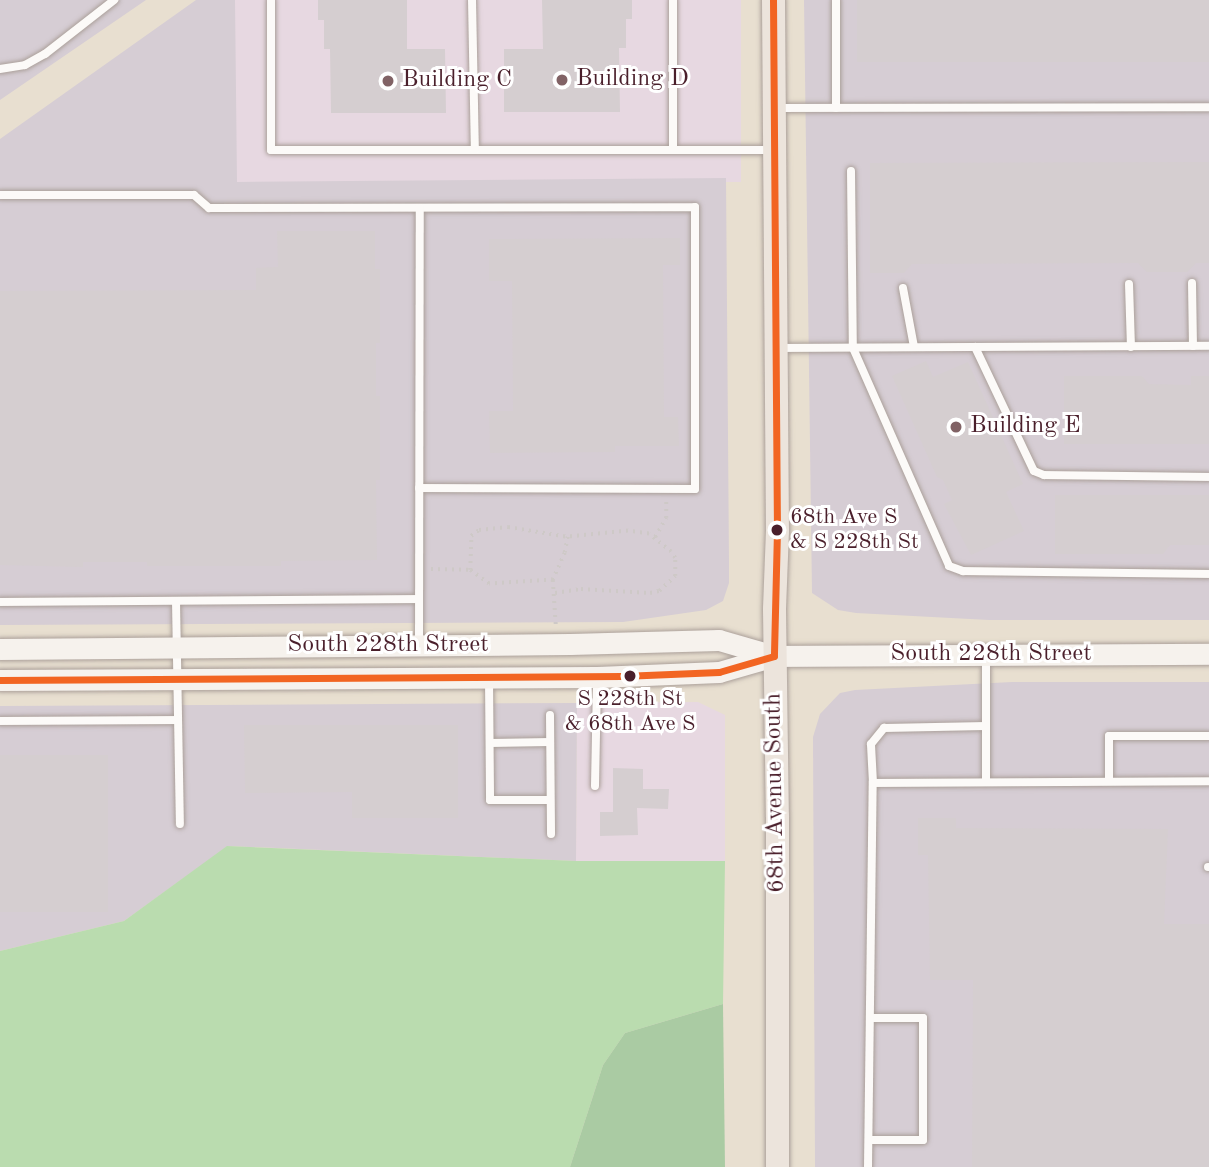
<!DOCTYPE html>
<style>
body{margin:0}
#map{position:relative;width:1209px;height:1167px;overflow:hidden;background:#e8dfd0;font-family:"Old Standard TT",serif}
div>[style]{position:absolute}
.built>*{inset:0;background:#e7d8e1;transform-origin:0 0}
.industrial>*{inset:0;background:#d6cdd4}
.green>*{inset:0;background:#badcaf}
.forest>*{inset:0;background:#aacba3}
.building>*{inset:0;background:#d5ced0;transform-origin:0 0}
.path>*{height:3.5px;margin-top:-1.75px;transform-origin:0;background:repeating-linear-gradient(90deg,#cec9c7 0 2px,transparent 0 7px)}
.roads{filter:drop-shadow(0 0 2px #aba09a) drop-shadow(0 0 2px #aba09a)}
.lane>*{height:8px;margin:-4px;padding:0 4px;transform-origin:4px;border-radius:4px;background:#fcfaf8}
.secondary>*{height:21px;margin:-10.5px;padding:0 10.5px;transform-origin:10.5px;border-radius:10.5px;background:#f6f2ed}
.primary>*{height:23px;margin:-11.5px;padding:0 11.5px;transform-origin:11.5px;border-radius:11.5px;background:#ece4dc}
.bus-1>*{height:7px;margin:-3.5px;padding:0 3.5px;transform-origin:3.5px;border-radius:3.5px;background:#f26522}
.dots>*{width:19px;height:19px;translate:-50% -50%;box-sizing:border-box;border:4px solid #fff;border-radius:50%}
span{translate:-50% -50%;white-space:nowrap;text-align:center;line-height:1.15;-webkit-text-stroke:6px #fff;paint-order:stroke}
.bus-label{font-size:22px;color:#4a1f2b}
.left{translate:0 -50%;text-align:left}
.poi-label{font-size:24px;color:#4a1f2b}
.street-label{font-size:24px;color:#4a1f2b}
</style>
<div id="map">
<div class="built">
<i style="left:235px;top:0;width:506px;height:182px"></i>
<i style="clip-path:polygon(698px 702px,725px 715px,725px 861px,576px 861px,577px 703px)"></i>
</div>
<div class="industrial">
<i style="clip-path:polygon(0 0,146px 0,0 100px)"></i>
<i style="clip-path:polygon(196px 0,235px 0,237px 182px,726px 178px,729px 564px,729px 583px,723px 601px,706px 610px,623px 622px,0 625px,0 139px)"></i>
<i style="clip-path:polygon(804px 0,1209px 0,1209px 620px,989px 620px,856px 613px,838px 610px,812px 593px)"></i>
<i style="clip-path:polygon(1012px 682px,1209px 682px,1209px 1167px,815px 1167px,813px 737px,820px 714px,840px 693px,855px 690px)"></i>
<i style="clip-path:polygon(577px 703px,576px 861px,228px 846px,124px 921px,0 951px,0 706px)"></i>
</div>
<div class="green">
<i style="clip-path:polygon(227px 846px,576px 861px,725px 861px,723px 1004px,625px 1033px,603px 1065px,570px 1167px,0 1167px,0 951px,124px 921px)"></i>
</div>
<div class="forest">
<i style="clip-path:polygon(723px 1004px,725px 1167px,570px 1167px,603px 1065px,625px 1033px)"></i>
</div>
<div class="building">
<i style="clip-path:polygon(318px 0,407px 0,407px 49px,445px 49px,446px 113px,331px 113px,330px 49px,324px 49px,324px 20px,318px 20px)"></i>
<i style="clip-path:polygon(542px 0,632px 0,632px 19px,626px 19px,626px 48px,619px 48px,620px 112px,504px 112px,504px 49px,543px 49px)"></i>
<i style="left:857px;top:0;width:352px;height:62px"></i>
<i style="clip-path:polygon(1209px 162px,1209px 263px,1196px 263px,1187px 272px,1147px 272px,1138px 263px,912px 264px,904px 273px,870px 273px,870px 163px)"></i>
<i style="clip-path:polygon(277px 231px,375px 231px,375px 269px,380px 269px,380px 343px,376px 343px,376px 396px,380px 396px,380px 480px,376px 480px,377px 560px,281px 561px,281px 566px,147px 566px,147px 562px,83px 562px,83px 567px,0 565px,0 291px,256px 290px,256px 268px,278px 267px)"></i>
<i style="clip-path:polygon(680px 238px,680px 265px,663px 265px,664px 417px,678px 417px,679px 446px,615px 446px,615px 452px,490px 453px,489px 411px,513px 411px,512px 281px,489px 281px,489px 239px)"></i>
<i style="clip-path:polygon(926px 361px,933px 377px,968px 362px,1023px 484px,1006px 492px,1024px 531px,971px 555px,944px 504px,952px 500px,943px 480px,937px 477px,892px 376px)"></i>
<i style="clip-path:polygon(1064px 376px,1142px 376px,1149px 384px,1191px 385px,1191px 376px,1209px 376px,1209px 444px,1064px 444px)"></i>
<i style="clip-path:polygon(1055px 495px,1209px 495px,1209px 545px,1170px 545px,1163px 554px,1055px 554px)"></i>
<i style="clip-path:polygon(244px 725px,458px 725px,458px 818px,352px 818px,352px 792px,245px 793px)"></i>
<i style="left:0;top:755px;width:108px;height:157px"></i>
<i style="clip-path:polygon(613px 768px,643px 769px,643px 789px,669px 789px,668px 809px,637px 808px,638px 835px,600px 836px,600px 812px,613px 812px)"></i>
<i style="clip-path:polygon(918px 818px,956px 818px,956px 828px,1168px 829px,1164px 924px,1209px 924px,1209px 1167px,972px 1167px,973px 980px,930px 980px,928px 855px,918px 855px)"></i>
</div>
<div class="path">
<i style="left:655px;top:537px;width:22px;rotate:-60deg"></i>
<i style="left:666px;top:518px;width:18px;rotate:-90deg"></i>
<i style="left:431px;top:569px;width:39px;rotate:1deg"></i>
<i style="left:553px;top:580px;width:64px;rotate:176.4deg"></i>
<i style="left:489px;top:584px;width:24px;rotate:-144deg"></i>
<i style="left:470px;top:570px;width:34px;rotate:-88deg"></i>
<i style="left:471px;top:536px;width:10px;rotate:-37deg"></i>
<i style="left:479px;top:530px;width:29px;rotate:-6deg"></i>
<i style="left:508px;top:527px;width:61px;rotate:9.5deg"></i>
<i style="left:568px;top:537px;width:16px;rotate:101deg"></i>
<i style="left:565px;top:553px;width:30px;rotate:114deg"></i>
<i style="left:553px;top:580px;width:45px;rotate:86.2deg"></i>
<i style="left:555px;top:593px;width:26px;rotate:-9deg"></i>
<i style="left:581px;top:589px;width:69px;rotate:3.3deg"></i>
<i style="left:650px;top:593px;width:9px;rotate:-13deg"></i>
<i style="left:659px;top:591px;width:22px;rotate:-43deg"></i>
<i style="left:675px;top:576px;width:18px;rotate:-90deg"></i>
<i style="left:675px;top:558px;width:7px;rotate:-124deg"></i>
<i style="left:671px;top:552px;width:28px;rotate:-141deg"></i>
<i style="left:649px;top:534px;width:21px;rotate:-172deg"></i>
<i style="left:628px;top:531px;width:60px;rotate:174.3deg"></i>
</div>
<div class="roads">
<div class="lane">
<i style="left:271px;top:0;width:150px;rotate:90deg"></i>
<i style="left:271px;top:150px;width:402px"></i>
<i style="left:472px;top:0;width:150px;rotate:88.9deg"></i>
<i style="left:673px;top:0;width:150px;rotate:90deg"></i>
<i style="left:673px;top:150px;width:99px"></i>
<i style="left:836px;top:0;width:108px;rotate:90deg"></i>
<i style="left:0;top:69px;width:25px;rotate:-9deg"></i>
<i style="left:25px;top:65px;width:23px;rotate:-29deg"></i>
<i style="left:45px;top:54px;width:88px;rotate:-38deg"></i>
<i style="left:777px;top:108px;width:432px;rotate:-0.1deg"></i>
<i style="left:851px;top:171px;width:177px;rotate:89.4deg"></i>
<i style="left:853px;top:348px;width:238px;rotate:66.2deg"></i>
<i style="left:949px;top:566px;width:15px;rotate:20deg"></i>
<i style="left:963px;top:571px;width:246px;rotate:0.7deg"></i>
<i style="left:0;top:195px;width:194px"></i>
<i style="left:194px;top:195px;width:20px;rotate:41deg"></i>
<i style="left:209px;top:208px;width:486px;rotate:-0.1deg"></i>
<i style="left:695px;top:207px;width:282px;rotate:90deg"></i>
<i style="left:695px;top:489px;width:276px;rotate:-179.8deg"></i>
<i style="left:1192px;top:283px;width:63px;rotate:89.1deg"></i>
<i style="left:1129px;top:284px;width:63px;rotate:88.2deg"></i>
<i style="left:903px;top:288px;width:60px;rotate:79.4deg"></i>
<i style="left:975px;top:347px;width:137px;rotate:64.6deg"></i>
<i style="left:1034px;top:471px;width:11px;rotate:22deg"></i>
<i style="left:1044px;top:475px;width:165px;rotate:0.7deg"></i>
<i style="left:779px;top:348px;width:430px;rotate:-0.3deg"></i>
<i style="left:176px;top:601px;width:223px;rotate:89deg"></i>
<i style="left:0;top:602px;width:419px;rotate:-0.4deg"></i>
<i style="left:419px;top:645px;width:437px;rotate:-89.9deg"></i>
<i style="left:986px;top:658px;width:123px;rotate:90deg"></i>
<i style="left:489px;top:679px;width:121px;rotate:89.5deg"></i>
<i style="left:490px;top:800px;width:60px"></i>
<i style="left:550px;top:715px;width:119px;rotate:89.5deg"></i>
<i style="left:0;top:721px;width:178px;rotate:-0.3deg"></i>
<i style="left:490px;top:743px;width:60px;rotate:-1deg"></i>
<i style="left:1109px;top:780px;width:44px;rotate:-90deg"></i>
<i style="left:1109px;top:736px;width:100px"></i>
<i style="left:873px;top:783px;width:39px;rotate:-93deg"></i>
<i style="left:871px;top:744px;width:21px;rotate:-51deg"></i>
<i style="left:884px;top:728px;width:102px;rotate:-1.1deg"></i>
<i style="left:595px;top:786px;width:106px;rotate:-88.9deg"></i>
<i style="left:1208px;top:867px;width:1px"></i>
<i style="left:869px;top:1140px;width:54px"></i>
<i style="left:923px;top:1140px;width:122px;rotate:-90deg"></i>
<i style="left:923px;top:1018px;width:53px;rotate:180deg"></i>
<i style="left:868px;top:1167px;width:384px;rotate:-89.3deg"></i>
<i style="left:873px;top:783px;width:336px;rotate:-0.3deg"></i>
</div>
<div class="secondary">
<i style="left:0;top:649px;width:570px;rotate:-0.5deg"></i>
<i style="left:570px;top:644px;width:149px;rotate:-1.5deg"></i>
<i style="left:719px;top:640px;width:57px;rotate:16.2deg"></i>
<i style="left:0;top:680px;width:597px;rotate:-0.29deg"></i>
<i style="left:597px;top:677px;width:122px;rotate:-2.3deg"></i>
<i style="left:719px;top:672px;width:57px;rotate:-16.2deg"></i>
<i style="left:774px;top:656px;width:435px;rotate:-0.3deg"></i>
</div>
<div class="primary">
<i style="left:773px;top:0;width:530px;rotate:89.57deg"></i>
<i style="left:777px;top:530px;width:79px;rotate:92.2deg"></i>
<i style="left:774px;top:609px;width:207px;rotate:89.2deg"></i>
<i style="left:777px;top:816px;width:351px;rotate:90deg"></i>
</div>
</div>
<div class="bus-1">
<i style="left:773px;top:0;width:530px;rotate:89.57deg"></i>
<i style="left:777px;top:530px;width:126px;rotate:91.4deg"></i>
<i style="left:0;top:680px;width:622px;rotate:-0.37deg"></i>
<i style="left:622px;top:676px;width:97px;rotate:-2.4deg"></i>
<i style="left:719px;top:672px;width:57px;rotate:-16.2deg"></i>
</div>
<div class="dots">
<i style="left:562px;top:80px;background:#816265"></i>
<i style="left:388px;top:81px;background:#816265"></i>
<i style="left:956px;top:427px;background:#816265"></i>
<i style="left:777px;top:530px;background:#4a1f2b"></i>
<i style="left:630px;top:676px;background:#4a1f2b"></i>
</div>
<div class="bus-label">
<span class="left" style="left:790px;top:530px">68th Ave S<br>&amp; S 228th St</span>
<span style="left:630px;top:712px">S 228th St<br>&amp; 68th Ave S</span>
</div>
<div class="poi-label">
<span class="left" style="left:576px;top:80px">Building D</span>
<span class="left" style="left:402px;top:81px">Building C</span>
<span class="left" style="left:970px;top:427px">Building E</span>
</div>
<div class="street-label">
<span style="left:388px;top:646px">South 228th Street</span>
<span style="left:991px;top:655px">South 228th Street</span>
<span style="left:776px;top:793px;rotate:-91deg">68th Avenue South</span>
</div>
</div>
